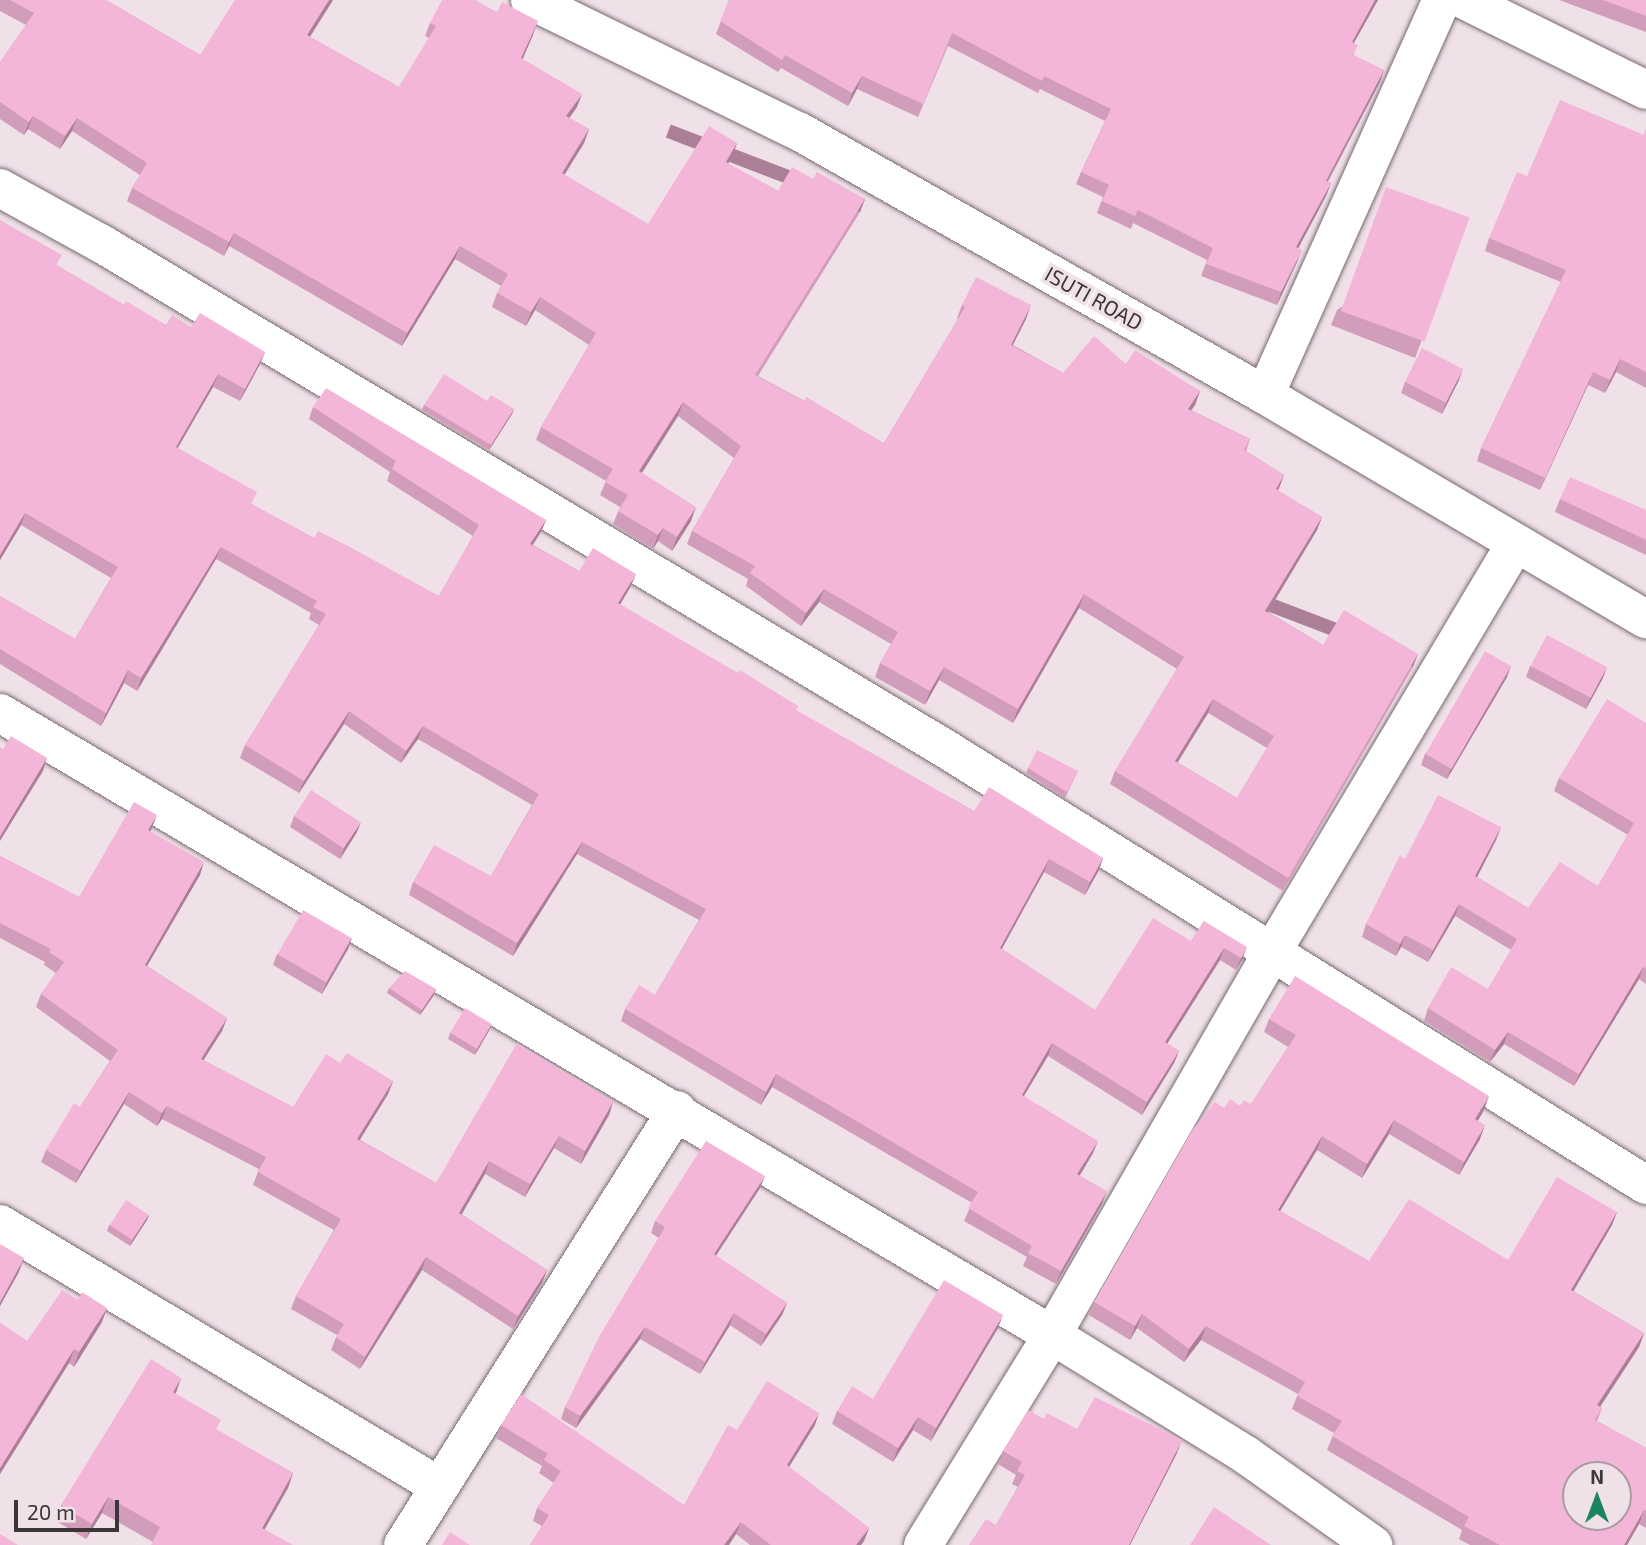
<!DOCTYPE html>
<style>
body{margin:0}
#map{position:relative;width:1646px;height:1545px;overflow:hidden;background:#f0e0e8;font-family:"Exo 2",sans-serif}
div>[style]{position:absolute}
.roads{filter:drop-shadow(0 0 2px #786a71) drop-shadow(0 0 2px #786a71)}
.minor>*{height:38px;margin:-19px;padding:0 19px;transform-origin:19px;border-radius:19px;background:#fff}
.wall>*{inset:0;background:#d29dba}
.shaded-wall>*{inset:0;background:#ab7f97;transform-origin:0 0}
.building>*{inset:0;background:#f4b6d8;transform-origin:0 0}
span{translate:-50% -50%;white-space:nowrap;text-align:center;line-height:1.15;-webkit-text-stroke:7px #f0e0e8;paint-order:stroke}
.street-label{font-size:21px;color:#3c3639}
.north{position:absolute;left:1562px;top:1461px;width:70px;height:70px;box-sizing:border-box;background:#f0e0e8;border:2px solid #a89ca2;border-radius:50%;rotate:0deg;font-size:19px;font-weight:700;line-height:28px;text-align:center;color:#3c3639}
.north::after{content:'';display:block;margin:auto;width:24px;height:32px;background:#1b8561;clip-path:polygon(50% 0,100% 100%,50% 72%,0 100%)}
.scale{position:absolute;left:14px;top:1500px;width:105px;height:32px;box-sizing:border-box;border:4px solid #3c3639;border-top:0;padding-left:9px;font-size:21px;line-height:24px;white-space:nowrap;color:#3c3639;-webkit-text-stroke:5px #f0e0e8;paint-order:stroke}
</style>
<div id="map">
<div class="roads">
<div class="minor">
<i style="left:530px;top:0;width:301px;rotate:26.1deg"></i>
<i style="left:800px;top:132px;width:534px;rotate:29.49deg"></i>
<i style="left:1265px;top:395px;width:442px;rotate:30.5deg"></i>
<i style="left:1464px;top:0;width:203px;rotate:26.3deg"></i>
<i style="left:0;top:188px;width:116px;rotate:28.8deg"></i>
<i style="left:102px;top:244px;width:987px;rotate:30.9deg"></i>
<i style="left:949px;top:751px;width:821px;rotate:31.91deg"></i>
<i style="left:1265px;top:395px;width:433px;rotate:-65.9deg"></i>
<i style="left:0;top:713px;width:1222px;rotate:30.59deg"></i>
<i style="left:1052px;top:1335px;width:228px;rotate:31.7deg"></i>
<i style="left:1246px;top:1455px;width:156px;rotate:35.3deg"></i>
<i style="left:0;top:1224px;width:509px;rotate:30.85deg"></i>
<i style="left:403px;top:1545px;width:514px;rotate:-57.79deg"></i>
<i style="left:923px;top:1545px;width:246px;rotate:-58.4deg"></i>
<i style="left:1052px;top:1335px;width:442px;rotate:-60.1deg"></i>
<i style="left:1272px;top:952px;width:474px;rotate:-59.2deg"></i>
</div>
</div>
<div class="wall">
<i style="clip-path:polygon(evenodd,0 0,106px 0,200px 55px,333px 0,310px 37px,399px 87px,429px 38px,425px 36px,430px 23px,533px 35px,522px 59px,577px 107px,569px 118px,589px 129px,584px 143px,564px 175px,648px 224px,737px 143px,732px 157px,728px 164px,778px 191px,813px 179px,865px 199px,860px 212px,758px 376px,884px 443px,958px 319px,957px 318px,962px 305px,1026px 319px,1013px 345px,1063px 373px,1126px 364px,1200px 391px,1195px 405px,1191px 410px,1250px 439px,1246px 451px,1284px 475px,1278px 491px,1322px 517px,1317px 530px,1268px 612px,1323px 645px,1413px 667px,1283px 891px,1110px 784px,1115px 771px,1177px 669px,1079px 608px,1013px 723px,939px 680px,925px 705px,875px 677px,880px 663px,891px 644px,819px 602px,801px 626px,746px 586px,748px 579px,687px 544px,692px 531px,734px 458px,678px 416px,642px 473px,691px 521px,672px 551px,658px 541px,653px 549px,613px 524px,620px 507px,600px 495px,606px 481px,536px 440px,541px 427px,589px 345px,535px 310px,526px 326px,492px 307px,497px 293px,501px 286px,455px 259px,402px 346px,229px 246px,224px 256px,127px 201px,132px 188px,140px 175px,72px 131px,60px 149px,28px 129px,24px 135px,0 119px,0 62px,26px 25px,0 11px,0 0,1208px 713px,1267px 748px,1237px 798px,1177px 762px,1208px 713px)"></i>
<i style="clip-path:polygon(729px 0,1378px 0,1354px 43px,1354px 56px,1384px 70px,1380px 82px,1328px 182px,1331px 183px,1326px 196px,1298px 248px,1297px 262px,1277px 305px,1201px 276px,1207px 260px,1133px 223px,1131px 229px,1097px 213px,1103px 197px,1076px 184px,1081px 172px,1105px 121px,1040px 89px,1038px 93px,948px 46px,918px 117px,857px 89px,848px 106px,781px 68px,778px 72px,716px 34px)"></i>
<i style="clip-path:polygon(1559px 0,1646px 0,1646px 32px)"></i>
<i style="clip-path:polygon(1646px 129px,1646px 388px,1616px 372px,1605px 393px,1588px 385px,1540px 490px,1477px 461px,1481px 448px,1561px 282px,1485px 251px,1489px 238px,1527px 176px,1644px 135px)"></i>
<i style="clip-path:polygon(1469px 218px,1415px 358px,1331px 325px,1337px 310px)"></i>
<i style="clip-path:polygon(0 220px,58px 266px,124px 305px,166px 325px,191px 327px,265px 352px,260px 364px,240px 401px,213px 387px,178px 448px,253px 505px,314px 538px,439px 596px,473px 536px,387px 481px,390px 472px,309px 419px,313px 407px,546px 520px,541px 532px,533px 545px,579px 571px,631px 586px,620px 605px,796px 711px,974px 811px,1103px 858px,1099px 870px,1085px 895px,1044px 872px,1002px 949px,1095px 1010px,1191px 941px,1204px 921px,1242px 960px,1236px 970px,1220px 960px,1167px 1044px,1179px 1051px,1174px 1063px,1142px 1115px,1048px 1056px,1024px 1096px,1093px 1153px,1079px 1176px,1102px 1204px,1056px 1284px,1023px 1266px,1027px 1257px,964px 1221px,972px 1203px,772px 1087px,761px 1105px,621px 1021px,625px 1009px,655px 995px,699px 920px,577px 854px,513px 956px,409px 895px,413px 882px,491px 876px,532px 805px,418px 739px,401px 763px,344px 724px,299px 793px,240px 758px,245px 745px,319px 625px,309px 619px,311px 613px,216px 559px,137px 691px,124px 683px,101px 726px,0 664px,0 596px,75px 639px,111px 578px,21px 525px,0 560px)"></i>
<i style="clip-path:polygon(1459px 380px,1442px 414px,1401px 393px,1405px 382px)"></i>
<i style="clip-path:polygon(487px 401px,514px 409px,512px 414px,489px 450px,422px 410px,424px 405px)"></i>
<i style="clip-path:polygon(1560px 499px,1646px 510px,1646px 555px,1555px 512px)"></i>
<i style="clip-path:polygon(1530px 666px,1603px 678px,1586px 709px,1526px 677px)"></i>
<i style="clip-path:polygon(1507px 677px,1447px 779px,1421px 765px,1425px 754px)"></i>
<i style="clip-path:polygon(1646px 723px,1646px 984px,1639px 979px,1574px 1086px,1504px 1044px,1490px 1062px,1424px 1021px,1428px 1008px,1488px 989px,1511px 950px,1455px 916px,1428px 962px,1401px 947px,1396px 956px,1362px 937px,1366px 924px,1405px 859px,1501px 827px,1496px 840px,1477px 877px,1528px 908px,1598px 886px,1628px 835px,1554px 791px,1559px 778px)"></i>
<i style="clip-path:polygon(1028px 768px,1078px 771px,1065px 798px,1026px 773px)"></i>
<i style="clip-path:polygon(294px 816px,357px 832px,340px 859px,290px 827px)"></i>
<i style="clip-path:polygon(152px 828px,150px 831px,200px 875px,147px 966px,227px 1018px,222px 1031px,203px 1060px,293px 1107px,340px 1063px,393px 1081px,388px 1094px,360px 1140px,436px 1183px,613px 1102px,609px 1115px,581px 1164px,554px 1148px,525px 1197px,485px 1174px,461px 1214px,547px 1270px,542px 1283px,513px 1329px,422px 1270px,360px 1369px,331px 1350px,337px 1335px,291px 1309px,296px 1296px,334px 1230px,253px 1185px,259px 1169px,162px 1119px,157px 1126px,124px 1104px,76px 1183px,41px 1162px,46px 1150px,80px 1107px,110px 1061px,36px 1007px,41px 994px,56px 973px,44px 965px,45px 962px,0 938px,0 856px,79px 897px)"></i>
<i style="clip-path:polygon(352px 938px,348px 949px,322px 994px,273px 965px,277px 954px)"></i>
<i style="clip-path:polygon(389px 988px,436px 989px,434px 995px,420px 1015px,387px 993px)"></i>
<i style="clip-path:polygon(1269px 1019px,1484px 1110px,1478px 1121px,1480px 1139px,1459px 1175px,1389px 1134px,1362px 1178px,1317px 1150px,1280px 1211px,1369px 1261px,1508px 1260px,1617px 1212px,1612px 1225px,1573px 1291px,1644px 1333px,1639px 1347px,1600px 1407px,1602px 1408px,1597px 1421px,1646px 1448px,1646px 1528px,1639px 1524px,1627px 1545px,1470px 1545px,1459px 1539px,1462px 1530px,1327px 1450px,1334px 1433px,1292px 1409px,1298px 1394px,1201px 1340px,1184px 1362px,1137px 1328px,1130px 1340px,1089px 1315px,1094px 1302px,1224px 1108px,1251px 1104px,1288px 1047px,1264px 1032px)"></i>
<i style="clip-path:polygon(490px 1029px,475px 1055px,448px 1039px,450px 1033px)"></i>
<i style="clip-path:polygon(760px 1188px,716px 1256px,787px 1303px,782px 1315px,761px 1346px,730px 1325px,700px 1374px,640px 1339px,576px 1428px,561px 1419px,565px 1407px,659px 1238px,651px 1233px,655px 1221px)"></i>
<i style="clip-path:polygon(149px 1215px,147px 1220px,130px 1246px,107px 1231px,109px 1225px)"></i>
<i style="clip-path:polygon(102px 1322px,74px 1367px,69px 1363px,0 1474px,0 1323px,27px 1341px)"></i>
<i style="clip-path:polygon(998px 1328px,931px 1441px,913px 1430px,893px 1462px,832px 1424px,837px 1411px,873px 1399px)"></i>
<i style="clip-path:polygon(175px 1394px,217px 1430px,293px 1473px,288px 1488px,153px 1542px,102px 1513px,86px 1539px,56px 1521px,61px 1505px)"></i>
<i style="clip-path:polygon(1044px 1419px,1077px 1429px,1177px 1453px,1130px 1545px,969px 1545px,996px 1525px,1018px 1487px,1012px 1484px,1016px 1475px,998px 1464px,1003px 1451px)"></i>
<i style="clip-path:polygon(501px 1425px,684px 1505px,737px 1430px,815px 1425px,789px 1467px,869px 1528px,864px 1541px,861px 1545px,750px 1545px,736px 1534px,729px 1545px,530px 1545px,542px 1526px,533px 1521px,537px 1508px,554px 1483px,539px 1473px,542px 1466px,496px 1438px)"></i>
</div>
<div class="shaded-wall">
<i style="clip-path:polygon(329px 0,333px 0,302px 49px,307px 35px)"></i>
<i style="clip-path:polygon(1375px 0,1378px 0,1347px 55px,1352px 42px)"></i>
<i style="clip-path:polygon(538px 21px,533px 35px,517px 72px,521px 58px)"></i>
<i style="clip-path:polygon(1384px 70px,1380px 82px,1321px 193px,1326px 181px)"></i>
<i style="clip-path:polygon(862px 76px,857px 89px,848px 106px,852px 93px)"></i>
<i style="clip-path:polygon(582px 94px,577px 107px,561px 130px,566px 116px)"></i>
<i style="clip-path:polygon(33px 116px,28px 129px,24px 135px,29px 122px)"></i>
<i style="clip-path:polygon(77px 118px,72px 131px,60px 149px,65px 136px)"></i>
<i style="clip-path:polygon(589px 129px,584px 143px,557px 187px,562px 173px)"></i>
<i style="clip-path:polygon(737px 143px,732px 157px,721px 176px,726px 162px)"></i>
<i style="clip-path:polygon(1331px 183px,1326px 196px,1292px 260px,1296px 247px)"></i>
<i style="left:865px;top:199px;width:14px;height:208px;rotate:111deg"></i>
<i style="clip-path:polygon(234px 233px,229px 246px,224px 256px,229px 242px)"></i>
<i style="clip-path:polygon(460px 246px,455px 259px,402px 346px,407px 333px)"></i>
<i style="clip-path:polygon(1302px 250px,1297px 262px,1277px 305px,1281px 292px)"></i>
<i style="clip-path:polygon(540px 297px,535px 310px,526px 326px,531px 312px)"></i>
<i style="clip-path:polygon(1031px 305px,1026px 319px,1006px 358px,1011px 345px)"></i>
<i style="clip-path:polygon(265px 352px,260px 364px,240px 401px,245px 389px)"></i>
<i style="clip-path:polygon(1620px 359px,1616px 372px,1605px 393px,1610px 380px)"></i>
<i style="clip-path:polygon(1463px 369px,1459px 380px,1442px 414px,1446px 403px)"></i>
<i style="clip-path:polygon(1593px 372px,1588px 385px,1540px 490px,1545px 478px)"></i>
<i style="clip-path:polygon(218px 374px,213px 387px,171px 459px,176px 447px)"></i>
<i style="clip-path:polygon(1200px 391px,1195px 405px,1183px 422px,1188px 409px)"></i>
<i style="clip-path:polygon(683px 402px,678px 416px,634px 485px,639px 471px)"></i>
<i style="clip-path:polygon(514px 409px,512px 414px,489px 450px,491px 445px)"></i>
<i style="clip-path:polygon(1284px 475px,1279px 488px,1271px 503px,1276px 489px)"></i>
<i style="clip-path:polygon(696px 507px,691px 521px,672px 551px,677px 537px)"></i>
<i style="clip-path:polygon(25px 513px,21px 525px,0 560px,0 555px)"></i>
<i style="clip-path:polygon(1322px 517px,1317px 530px,1260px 625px,1265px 611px)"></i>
<i style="clip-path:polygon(546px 520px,541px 532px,525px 556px,530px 544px)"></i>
<i style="clip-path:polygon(663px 528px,658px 541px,653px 549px,658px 535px)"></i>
<i style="clip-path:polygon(221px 547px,216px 559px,137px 691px,141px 678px)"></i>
<i style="clip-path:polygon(636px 574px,631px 586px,613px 616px,618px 603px)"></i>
<i style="clip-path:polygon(824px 589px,819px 602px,801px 626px,806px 613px)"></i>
<i style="clip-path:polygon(1084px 594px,1079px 608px,1013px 723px,1018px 709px)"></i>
<i style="left:1418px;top:654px;width:14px;height:259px;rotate:111deg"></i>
<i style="clip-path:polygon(1511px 666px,1507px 677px,1447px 779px,1451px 768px)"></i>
<i style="clip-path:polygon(944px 667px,939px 680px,925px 705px,930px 691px)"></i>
<i style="clip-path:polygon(1607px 667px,1603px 678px,1586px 709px,1590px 698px)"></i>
<i style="clip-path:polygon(128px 670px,124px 683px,101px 726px,106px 713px)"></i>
<i style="clip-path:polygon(1213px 699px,1208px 713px,1170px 775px,1175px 761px)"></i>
<i style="clip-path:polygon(349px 711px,344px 724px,299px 793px,304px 781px)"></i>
<i style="clip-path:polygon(423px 726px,418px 739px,401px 763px,406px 751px)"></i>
<i style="clip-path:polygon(47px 758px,43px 771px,0 841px,0 836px)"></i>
<i style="clip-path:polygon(157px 815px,152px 828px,144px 843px,148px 830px)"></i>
<i style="clip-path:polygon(361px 822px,357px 832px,340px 859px,344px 848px)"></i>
<i style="clip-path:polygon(1501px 827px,1496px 840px,1471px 889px,1475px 876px)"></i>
<i style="clip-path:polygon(582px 842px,577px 854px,513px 956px,517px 943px)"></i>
<i style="clip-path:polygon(1103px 858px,1099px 870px,1085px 895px,1090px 882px)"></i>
<i style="clip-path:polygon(1049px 859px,1044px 872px,995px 961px,1000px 948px)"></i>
<i style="clip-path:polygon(204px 862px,200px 875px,140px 978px,145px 965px)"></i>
<i style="clip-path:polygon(1459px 904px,1455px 916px,1428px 962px,1433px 950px)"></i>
<i style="clip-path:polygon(1405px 935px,1401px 947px,1396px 956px,1400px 944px)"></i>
<i style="clip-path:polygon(352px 938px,348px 949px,322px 994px,326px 984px)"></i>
<i style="clip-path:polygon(1247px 947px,1242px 960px,1236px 970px,1241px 958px)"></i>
<i style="clip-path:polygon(1224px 948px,1220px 960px,1160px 1055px,1165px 1042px)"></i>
<i style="clip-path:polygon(1643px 967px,1639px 979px,1574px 1086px,1579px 1074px)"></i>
<i style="clip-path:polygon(436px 989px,434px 995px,420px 1015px,422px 1010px)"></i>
<i style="clip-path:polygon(227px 1018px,222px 1031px,196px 1072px,201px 1059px)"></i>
<i style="clip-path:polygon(492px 1024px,490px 1029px,475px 1055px,477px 1050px)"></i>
<i style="clip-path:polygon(1508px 1032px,1504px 1044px,1490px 1062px,1495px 1050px)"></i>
<i style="clip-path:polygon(1052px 1043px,1048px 1056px,1017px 1107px,1022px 1095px)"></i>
<i style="clip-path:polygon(1179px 1051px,1174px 1063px,1142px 1115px,1147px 1102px)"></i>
<i style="clip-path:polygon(776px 1074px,772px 1087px,761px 1105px,766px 1092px)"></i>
<i style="clip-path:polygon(393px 1081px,388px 1094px,352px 1152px,357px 1139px)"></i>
<i style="clip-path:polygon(129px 1092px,124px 1104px,76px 1183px,81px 1171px)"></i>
<i style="clip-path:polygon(1489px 1096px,1484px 1110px,1470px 1133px,1475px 1119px)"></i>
<i style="clip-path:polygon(613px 1102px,609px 1115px,581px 1164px,585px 1151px)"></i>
<i style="clip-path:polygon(167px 1106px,162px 1119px,157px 1126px,162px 1113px)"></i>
<i style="clip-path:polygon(1394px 1120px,1389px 1134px,1362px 1178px,1367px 1164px)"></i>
<i style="clip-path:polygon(1485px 1125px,1480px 1139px,1459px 1175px,1464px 1162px)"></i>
<i style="clip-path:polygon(559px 1136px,554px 1148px,525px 1197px,530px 1184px)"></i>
<i style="clip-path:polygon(1322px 1136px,1317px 1150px,1273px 1223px,1278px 1210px)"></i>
<i style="clip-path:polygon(1098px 1141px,1093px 1153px,1073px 1187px,1077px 1174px)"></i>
<i style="clip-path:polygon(489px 1161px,485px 1174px,455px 1226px,459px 1213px)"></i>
<i style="clip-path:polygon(765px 1176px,760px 1188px,709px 1266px,714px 1254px)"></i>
<i style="clip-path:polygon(1107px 1191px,1102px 1204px,1056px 1284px,1061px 1271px)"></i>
<i style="clip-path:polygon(1617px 1212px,1612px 1225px,1566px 1304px,1571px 1290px)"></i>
<i style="clip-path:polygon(149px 1215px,147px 1220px,130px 1246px,132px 1240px)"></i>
<i style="clip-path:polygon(426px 1257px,422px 1270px,360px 1369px,365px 1357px)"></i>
<i style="clip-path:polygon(24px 1258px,19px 1272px,0 1306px,0 1302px)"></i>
<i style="clip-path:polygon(547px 1270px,542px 1283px,513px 1329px,518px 1316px)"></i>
<i style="clip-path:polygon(787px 1303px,782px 1315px,761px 1346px,766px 1334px)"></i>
<i style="clip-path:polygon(107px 1308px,102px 1322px,74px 1367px,79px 1352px)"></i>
<i style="clip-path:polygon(734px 1313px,730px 1325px,700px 1374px,705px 1362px)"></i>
<i style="clip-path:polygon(1142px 1314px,1137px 1328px,1130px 1340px,1135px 1326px)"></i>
<i style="clip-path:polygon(1003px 1315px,998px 1328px,931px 1441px,936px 1428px)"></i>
<i style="clip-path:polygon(1206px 1326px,1201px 1340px,1184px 1362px,1189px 1349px)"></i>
<i style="clip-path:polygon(645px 1327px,640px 1339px,576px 1428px,580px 1416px)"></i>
<i style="clip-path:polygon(1644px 1333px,1639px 1347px,1592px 1419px,1597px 1405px)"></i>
<i style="clip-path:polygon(74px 1349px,69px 1363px,0 1474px,0 1468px)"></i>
<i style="clip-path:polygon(181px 1378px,176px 1393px,167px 1408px,173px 1392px)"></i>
<i style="clip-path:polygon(819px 1413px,815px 1425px,782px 1478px,787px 1465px)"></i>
<i style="clip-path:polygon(918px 1417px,913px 1430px,893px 1462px,898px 1448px)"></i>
<i style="clip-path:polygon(1182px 1440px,1177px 1453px,1130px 1545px,1129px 1545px)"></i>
<i style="clip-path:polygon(293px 1473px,288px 1488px,257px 1543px,262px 1528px)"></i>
<i style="clip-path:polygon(108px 1497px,102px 1513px,86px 1539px,92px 1524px)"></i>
<i style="clip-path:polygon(1644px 1510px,1639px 1524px,1627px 1545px,1624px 1545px)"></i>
<i style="clip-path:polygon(741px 1522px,736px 1534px,729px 1545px,724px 1545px)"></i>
<i style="clip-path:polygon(869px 1528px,864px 1541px,861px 1545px,856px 1545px)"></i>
</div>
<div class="building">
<i style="clip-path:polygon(evenodd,10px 0,106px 0,200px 55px,235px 0,329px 0,307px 35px,399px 87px,436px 26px,430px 23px,442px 0,475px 0,497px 12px,502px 2px,538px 21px,521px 58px,582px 94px,566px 116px,589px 129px,562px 173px,648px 224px,709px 126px,737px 143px,726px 162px,778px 191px,792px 167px,813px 179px,817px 172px,865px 199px,755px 375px,804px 401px,806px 397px,884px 443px,965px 307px,962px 305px,976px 277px,1031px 305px,1011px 345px,1063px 373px,1094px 336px,1126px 364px,1135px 350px,1200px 391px,1188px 409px,1250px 439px,1244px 450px,1284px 475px,1276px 489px,1322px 517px,1265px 611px,1323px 645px,1344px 610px,1418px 654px,1288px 878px,1115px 771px,1184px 657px,1084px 594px,1018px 709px,944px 667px,930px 691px,880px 663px,898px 632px,824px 589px,806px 613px,750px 573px,755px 566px,692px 531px,741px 446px,683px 402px,639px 471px,696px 507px,677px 537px,663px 528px,658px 535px,618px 511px,628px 495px,605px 482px,613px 469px,541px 427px,596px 333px,540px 297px,531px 312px,497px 293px,508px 274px,460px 246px,407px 333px,234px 233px,229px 242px,132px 188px,147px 163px,77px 118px,65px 136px,33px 116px,29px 122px,0 102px,0 62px,34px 13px,10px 0,1213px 699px,1274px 736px,1237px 798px,1175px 761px,1213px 699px)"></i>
<i style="clip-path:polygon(729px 0,1375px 0,1352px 42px,1358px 45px,1353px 55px,1384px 70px,1326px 181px,1331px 183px,1296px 247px,1302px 250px,1281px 292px,1206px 264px,1213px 248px,1138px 210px,1135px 216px,1102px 201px,1109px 185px,1081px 172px,1111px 109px,1044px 76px,1042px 81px,952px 33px,923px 104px,862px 76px,852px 93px,785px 55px,782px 60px,720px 21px)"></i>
<i style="clip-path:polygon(1603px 0,1646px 0,1646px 16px)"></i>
<i style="clip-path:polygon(1560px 100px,1644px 135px,1646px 129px,1646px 372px,1620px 359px,1610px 380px,1593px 372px,1545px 478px,1481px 448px,1566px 270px,1489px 238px,1517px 172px,1527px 176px)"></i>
<i style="left:1386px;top:187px;width:89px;height:132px;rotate:20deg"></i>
<i style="clip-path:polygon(0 220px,62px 255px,56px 265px,124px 305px,126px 301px,166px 325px,172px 315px,191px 327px,200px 313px,265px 352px,245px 389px,218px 374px,176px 447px,257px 492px,251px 504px,314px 538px,318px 531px,348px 546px,439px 596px,479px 525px,392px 469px,396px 461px,313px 407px,326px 388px,546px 520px,530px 544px,579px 571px,593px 548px,636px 574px,618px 603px,738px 673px,740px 670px,798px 706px,796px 710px,974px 811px,989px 787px,1103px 858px,1090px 882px,1049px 859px,1000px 948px,1095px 1010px,1153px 918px,1191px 941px,1204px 921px,1247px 947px,1241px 958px,1224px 948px,1165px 1042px,1179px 1051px,1147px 1102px,1052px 1043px,1022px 1095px,1098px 1141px,1077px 1174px,1107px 1191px,1061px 1271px,1028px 1253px,1032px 1246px,968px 1208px,978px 1192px,776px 1074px,766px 1092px,625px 1009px,639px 985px,655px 995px,706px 909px,582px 842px,517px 943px,413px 882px,434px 845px,491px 876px,539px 794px,423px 726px,406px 751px,349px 711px,304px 781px,245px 745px,326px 614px,313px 607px,317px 601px,221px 547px,141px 678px,128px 670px,106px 713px,0 649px,0 596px,75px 639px,118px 567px,25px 513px,0 555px)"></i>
<i style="left:1422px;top:348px;width:46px;height:38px;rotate:27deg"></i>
<i style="clip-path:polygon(444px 374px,487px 401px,491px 395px,514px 409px,491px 445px,424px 405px)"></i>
<i style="clip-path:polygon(1570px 477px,1646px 510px,1646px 540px,1560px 499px)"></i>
<i style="left:1547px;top:635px;width:68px;height:35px;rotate:28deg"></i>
<i style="left:1485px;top:651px;width:30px;height:119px;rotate:30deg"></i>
<i style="clip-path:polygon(1607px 699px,1646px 723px,1646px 968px,1643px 967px,1579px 1074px,1508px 1032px,1495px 1050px,1428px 1008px,1451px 967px,1488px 989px,1517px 939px,1459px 904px,1433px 950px,1405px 935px,1400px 944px,1366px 924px,1400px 855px,1405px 859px,1438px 795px,1501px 827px,1475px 876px,1528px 908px,1560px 862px,1598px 886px,1634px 823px,1559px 778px)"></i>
<i style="clip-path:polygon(11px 736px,47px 758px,0 836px,0 747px,3px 749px)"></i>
<i style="clip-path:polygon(1037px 750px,1078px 771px,1067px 792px,1028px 768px)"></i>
<i style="left:311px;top:790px;width:59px;height:31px;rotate:33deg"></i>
<i style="clip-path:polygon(134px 802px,157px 815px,148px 830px,204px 862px,145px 965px,227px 1018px,201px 1059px,293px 1107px,326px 1054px,340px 1063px,347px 1053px,393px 1081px,357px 1139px,436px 1183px,517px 1043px,613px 1102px,585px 1151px,559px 1136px,530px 1184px,489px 1161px,459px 1213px,547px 1270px,518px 1316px,426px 1257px,365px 1357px,336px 1337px,344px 1324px,296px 1296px,341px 1219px,258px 1172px,266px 1157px,167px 1106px,162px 1113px,129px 1092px,81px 1171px,46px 1150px,74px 1103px,80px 1107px,118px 1050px,41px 994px,64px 962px,49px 952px,51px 949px,0 923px,0 856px,79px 897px)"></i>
<i style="left:303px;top:910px;width:56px;height:51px;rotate:30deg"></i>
<i style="clip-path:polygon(405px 971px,436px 989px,422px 1010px,389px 988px)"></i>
<i style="clip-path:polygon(evenodd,1295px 976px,1489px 1096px,1475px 1119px,1485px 1125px,1464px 1162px,1394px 1120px,1367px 1164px,1322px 1136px,1278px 1210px,1369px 1261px,1409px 1199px,1508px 1260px,1557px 1177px,1617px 1212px,1571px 1290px,1644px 1333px,1597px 1405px,1602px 1408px,1595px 1420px,1646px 1448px,1646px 1511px,1644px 1510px,1624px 1545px,1500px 1545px,1464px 1526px,1469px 1517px,1332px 1436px,1342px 1421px,1297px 1396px,1305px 1382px,1206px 1326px,1189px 1349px,1142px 1314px,1135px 1326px,1094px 1302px,1193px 1129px,1215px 1102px,1224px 1108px,1230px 1099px,1240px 1106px,1244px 1100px,1251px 1104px,1296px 1035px,1269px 1019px,1295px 976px,1576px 1475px,1618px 1475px,1618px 1517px,1576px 1517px,1576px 1475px)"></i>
<i style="left:465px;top:1008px;width:31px;height:29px;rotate:31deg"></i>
<i style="clip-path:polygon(706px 1141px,765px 1176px,714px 1254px,787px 1303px,766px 1334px,734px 1313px,705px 1362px,645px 1327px,580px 1416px,565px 1407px,599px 1337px,665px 1227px,655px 1221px)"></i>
<i style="left:126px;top:1200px;width:27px;height:30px;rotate:33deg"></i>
<i style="clip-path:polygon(0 1244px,24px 1258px,0 1302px)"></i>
<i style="clip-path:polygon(944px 1280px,1003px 1315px,936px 1428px,918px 1417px,898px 1448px,837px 1411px,852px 1386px,873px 1399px)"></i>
<i style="clip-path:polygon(62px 1290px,78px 1300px,82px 1292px,107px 1308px,79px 1352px,74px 1349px,0 1468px,0 1323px,27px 1341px)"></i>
<i style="clip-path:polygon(151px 1359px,181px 1378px,173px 1392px,221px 1420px,216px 1429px,293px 1473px,262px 1528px,293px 1545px,151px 1545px,160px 1527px,108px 1497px,92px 1524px,61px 1505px)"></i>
<i style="clip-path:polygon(767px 1381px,819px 1413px,787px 1465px,869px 1528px,856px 1545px,771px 1545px,741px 1522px,724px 1545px,530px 1545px,549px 1515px,537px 1508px,561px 1471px,544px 1460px,548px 1454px,501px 1425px,521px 1394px,684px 1505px,728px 1425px,737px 1430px)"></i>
<i style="clip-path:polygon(1095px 1397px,1182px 1440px,1129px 1545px,969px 1545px,986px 1519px,996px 1525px,1025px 1475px,1017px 1471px,1022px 1462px,1003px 1451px,1028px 1410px,1044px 1419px,1047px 1413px,1077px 1429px)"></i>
<i style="clip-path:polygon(1214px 1507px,1271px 1545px,1190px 1545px)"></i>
<i style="clip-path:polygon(450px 1532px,470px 1545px,442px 1545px)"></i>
<i style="clip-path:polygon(0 1534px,18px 1545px,0 1545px)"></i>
</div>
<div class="street-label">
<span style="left:1094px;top:298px;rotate:29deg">ISUTI ROAD</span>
</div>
<div class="north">N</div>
<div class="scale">20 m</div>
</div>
